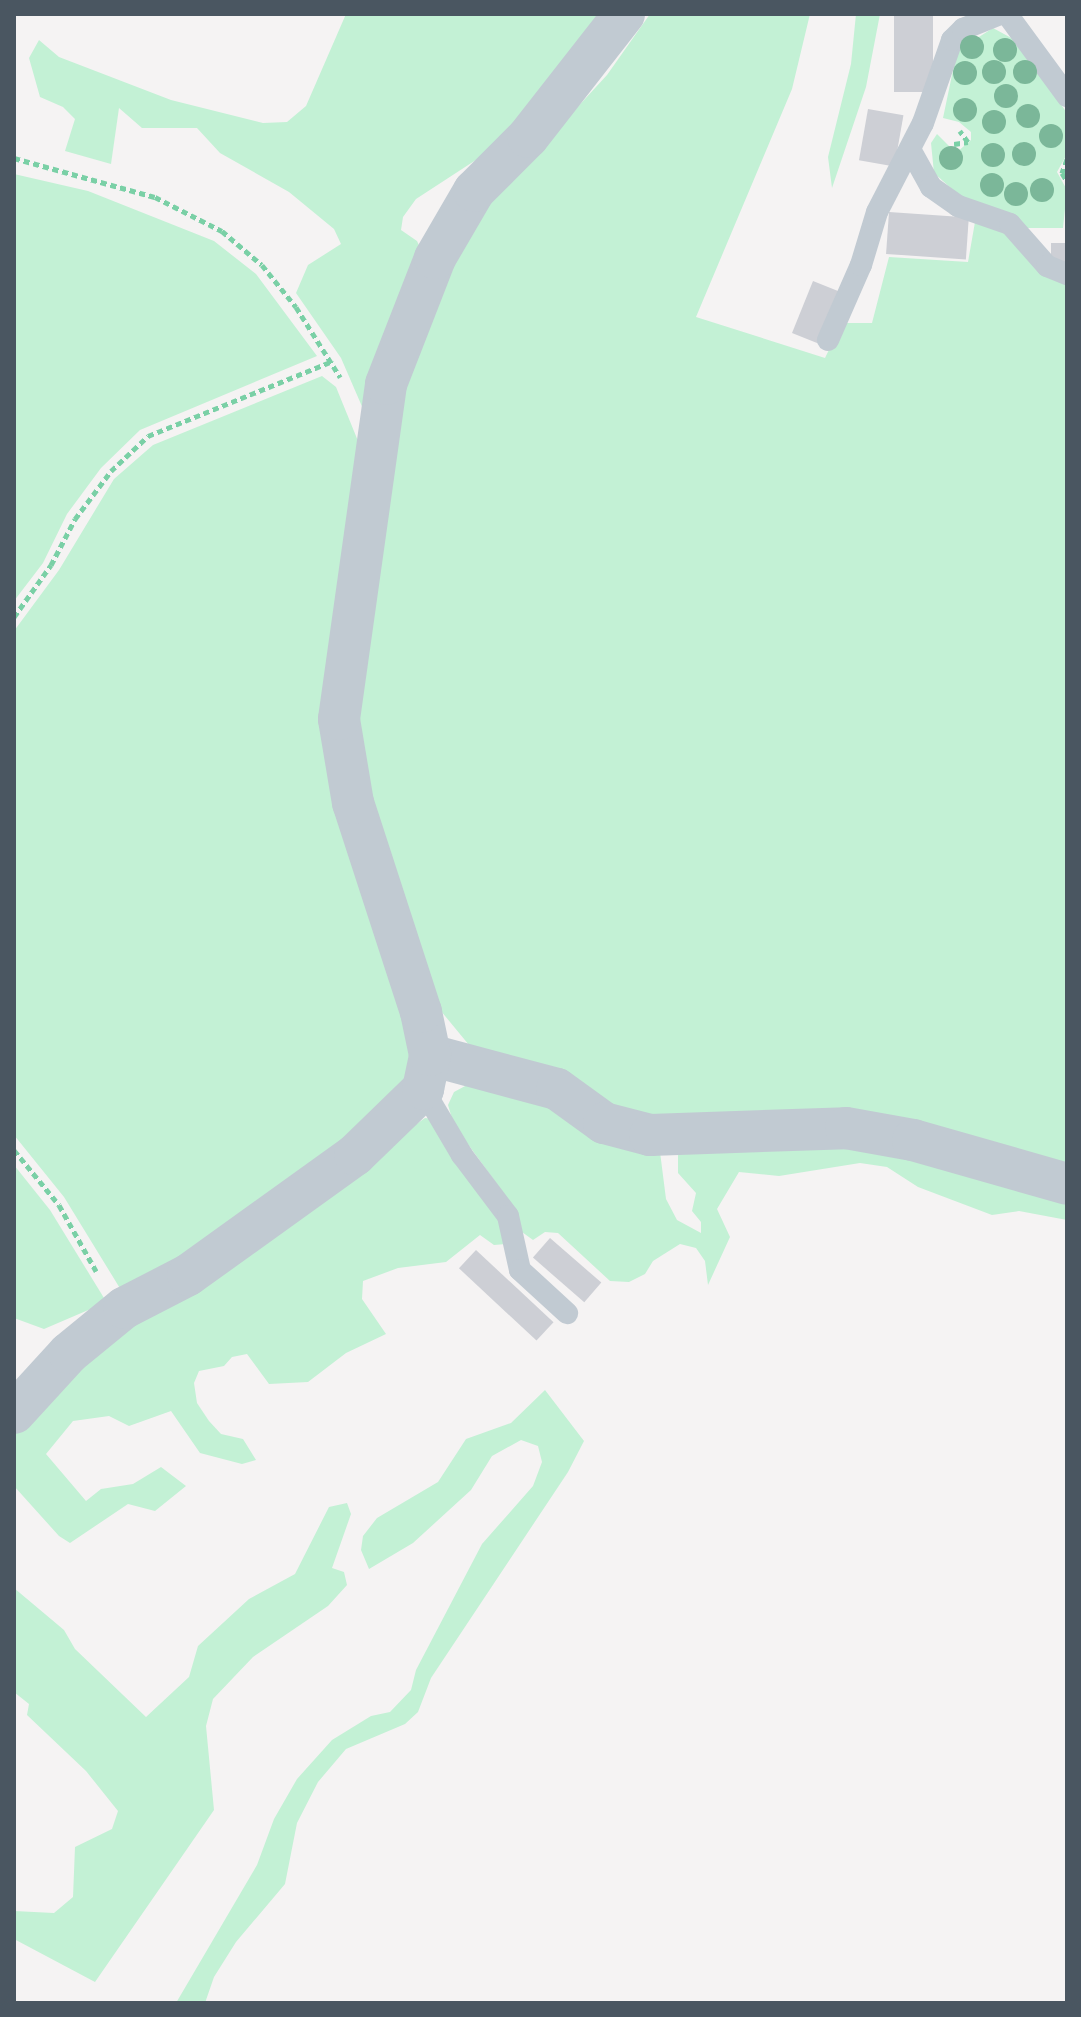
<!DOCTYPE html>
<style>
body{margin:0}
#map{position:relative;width:1081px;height:2017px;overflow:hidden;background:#f5f3f3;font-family:"Roboto Condensed",sans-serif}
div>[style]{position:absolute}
.green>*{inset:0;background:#c3f1d5}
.building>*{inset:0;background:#cdcfd5;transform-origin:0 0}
.path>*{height:5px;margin-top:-2.5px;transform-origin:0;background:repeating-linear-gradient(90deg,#7ad0a6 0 6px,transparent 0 10px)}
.lane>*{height:22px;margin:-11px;padding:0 11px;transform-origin:11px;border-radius:11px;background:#c1cad2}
.street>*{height:42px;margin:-21px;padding:0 21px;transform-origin:21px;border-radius:21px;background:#c1cad2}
.trees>*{width:24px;height:24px;margin:-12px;border-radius:50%;background:#7bb799}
span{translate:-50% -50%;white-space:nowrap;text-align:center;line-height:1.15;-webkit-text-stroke:7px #fff;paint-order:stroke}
.frame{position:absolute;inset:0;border:16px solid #4a5661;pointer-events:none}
</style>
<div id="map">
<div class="green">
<i style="clip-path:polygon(346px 14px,608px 14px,561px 72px,482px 156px,416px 199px,403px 217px,401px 230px,417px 241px,423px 254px,367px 418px,341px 358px,296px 293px,308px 265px,341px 244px,334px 229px,289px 192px,220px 153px,197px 128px,142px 128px,119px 108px,111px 164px,65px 151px,75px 119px,63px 107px,40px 97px,29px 58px,39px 40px,59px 57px,171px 100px,263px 123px,287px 122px,306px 106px)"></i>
<i style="clip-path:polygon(650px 14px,810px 14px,792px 89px,696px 317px,825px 358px,842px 323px,872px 323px,889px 257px,968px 262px,975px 222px,992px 222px,1067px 285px,1067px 1173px,658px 1124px,469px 1045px,436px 1005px,392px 897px,353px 702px,392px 421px,471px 223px,607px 75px)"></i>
<i style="clip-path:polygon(856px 14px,880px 14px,866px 87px,832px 188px,828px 157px,851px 64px)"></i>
<i style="clip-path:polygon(993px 28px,1015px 40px,1067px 113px,1067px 154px,1057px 172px,1067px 190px,1063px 228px,1026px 228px,962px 198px,934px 173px,931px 143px,937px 134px,956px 153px,971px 140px,971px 132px,959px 122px,943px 118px,957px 51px)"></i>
<i style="clip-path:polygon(14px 174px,88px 191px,214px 241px,256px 274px,317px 356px,140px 430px,101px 468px,67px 514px,43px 563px,14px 601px)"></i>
<i style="clip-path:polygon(322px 376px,336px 387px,358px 441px,339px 635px,415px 1039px,400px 1096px,178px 1267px,121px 1290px,64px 1197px,14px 1135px,14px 631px,59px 570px,114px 479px,153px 445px)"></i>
<i style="clip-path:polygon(467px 1085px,485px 1086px,659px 1144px,666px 1199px,677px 1220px,701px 1233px,701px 1222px,692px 1211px,696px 1193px,678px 1173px,678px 1144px,843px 1138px,1067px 1195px,1067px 1220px,1019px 1211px,992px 1215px,918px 1187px,887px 1167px,860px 1163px,779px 1176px,739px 1172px,717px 1209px,730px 1237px,708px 1285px,705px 1261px,696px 1248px,680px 1244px,653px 1261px,645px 1274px,629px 1282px,610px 1281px,558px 1233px,545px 1232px,533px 1240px,522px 1232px,518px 1213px,454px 1125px,448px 1105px,454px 1092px)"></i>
<i style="clip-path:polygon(425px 1118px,433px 1119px,504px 1227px,506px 1244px,494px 1245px,480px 1235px,446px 1262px,398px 1268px,363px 1281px,362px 1299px,386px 1334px,346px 1353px,308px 1382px,269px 1384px,247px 1354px,232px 1357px,224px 1366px,199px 1371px,194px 1383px,197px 1403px,209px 1421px,221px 1434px,243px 1439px,256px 1460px,242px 1464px,200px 1453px,171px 1411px,129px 1426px,109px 1416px,73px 1421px,46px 1454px,86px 1501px,101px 1489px,133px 1484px,161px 1467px,186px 1486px,155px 1511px,128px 1504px,70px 1543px,59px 1536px,14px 1486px,14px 1428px,58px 1379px)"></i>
<i style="clip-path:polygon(14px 1165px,50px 1210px,104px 1298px,100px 1305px,44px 1329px,14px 1318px)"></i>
<i style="clip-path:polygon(545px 1390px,584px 1441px,568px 1472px,431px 1678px,418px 1712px,405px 1724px,346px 1749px,318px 1782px,297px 1823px,285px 1884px,236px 1942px,214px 1977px,205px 2003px,176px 2003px,257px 1865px,274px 1819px,297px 1779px,332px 1740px,371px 1716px,390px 1712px,411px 1690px,416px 1670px,482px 1544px,533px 1486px,542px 1462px,538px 1446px,521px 1440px,492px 1456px,471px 1490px,413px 1543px,369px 1569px,361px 1550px,363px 1536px,377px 1518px,438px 1482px,466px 1439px,511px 1423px)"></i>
<i style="clip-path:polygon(347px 1503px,351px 1514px,332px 1568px,344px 1572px,347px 1585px,328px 1606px,253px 1657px,213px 1699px,206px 1726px,214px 1810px,95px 1982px,14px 1939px,14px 1911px,54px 1913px,73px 1897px,75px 1847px,112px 1829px,118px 1811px,86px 1771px,27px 1715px,29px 1704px,14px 1692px,14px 1588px,64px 1630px,75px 1649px,146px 1717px,189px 1677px,198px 1646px,249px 1599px,295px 1574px,329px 1507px)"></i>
</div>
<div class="building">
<i style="left:894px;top:14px;width:39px;height:78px"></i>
<i style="left:868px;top:109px;width:36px;height:52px;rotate:10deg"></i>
<i style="left:889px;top:212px;width:80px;height:42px;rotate:4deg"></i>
<i style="left:1067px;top:243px;width:23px;height:16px;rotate:90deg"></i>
<i style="left:813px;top:281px;width:29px;height:56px;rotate:22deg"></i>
<i style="left:550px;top:1238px;width:68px;height:26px;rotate:41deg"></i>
<i style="left:476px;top:1250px;width:106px;height:25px;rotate:43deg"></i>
</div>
<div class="path">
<i style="left:954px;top:144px;width:14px;rotate:-8deg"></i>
<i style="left:968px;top:142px;width:14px;rotate:-126deg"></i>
<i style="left:14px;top:158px;width:146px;rotate:15.5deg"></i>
<i style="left:155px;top:197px;width:75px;rotate:26.9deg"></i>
<i style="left:222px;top:231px;width:52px;rotate:40.4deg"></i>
<i style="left:262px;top:265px;width:54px;rotate:51deg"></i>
<i style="left:296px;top:307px;width:83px;rotate:57.8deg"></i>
<i style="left:1067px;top:159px;width:15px;rotate:110deg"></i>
<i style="left:1062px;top:173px;width:9px;rotate:58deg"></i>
<i style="left:14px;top:617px;width:64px;rotate:-54.6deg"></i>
<i style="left:51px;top:565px;width:52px;rotate:-62.4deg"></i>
<i style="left:75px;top:519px;width:60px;rotate:-53.1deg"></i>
<i style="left:111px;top:471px;width:51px;rotate:-43.4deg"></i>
<i style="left:148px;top:436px;width:200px;rotate:-22.1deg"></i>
<i style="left:14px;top:1150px;width:71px;rotate:50.7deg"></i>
<i style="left:59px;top:1205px;width:76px;rotate:60.7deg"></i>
</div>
<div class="lane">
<i style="left:1007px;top:14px;width:102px;rotate:53.8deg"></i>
<i style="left:911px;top:151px;width:41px;rotate:60.9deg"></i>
<i style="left:931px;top:187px;width:33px;rotate:35deg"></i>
<i style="left:958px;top:206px;width:55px;rotate:19.1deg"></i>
<i style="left:1010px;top:224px;width:56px;rotate:48.6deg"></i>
<i style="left:1047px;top:266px;width:22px;rotate:22deg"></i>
<i style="left:828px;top:340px;width:82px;rotate:-66.3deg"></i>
<i style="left:861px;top:265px;width:55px;rotate:-73.2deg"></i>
<i style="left:877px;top:212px;width:100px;rotate:-62.7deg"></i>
<i style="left:923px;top:123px;width:88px;rotate:-70.7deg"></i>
<i style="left:952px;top:40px;width:16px;rotate:-45deg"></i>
<i style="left:963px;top:29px;width:40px;rotate:-22deg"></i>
<i style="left:423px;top:1089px;width:77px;rotate:59.4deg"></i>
<i style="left:462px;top:1155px;width:76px;rotate:53deg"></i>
<i style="left:508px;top:1216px;width:55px;rotate:77.5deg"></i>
<i style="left:520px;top:1270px;width:64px;rotate:42.5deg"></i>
</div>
<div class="street">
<i style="left:430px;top:1055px;width:131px;rotate:15deg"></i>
<i style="left:557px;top:1089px;width:58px;rotate:35.9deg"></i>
<i style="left:604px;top:1123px;width:48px;rotate:14.6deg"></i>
<i style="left:650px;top:1135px;width:196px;rotate:-2deg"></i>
<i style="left:846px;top:1128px;width:68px;rotate:10.2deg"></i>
<i style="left:913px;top:1140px;width:160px;rotate:15.9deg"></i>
<i style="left:14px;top:1413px;width:81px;rotate:-47.5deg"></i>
<i style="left:69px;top:1353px;width:71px;rotate:-39.3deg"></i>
<i style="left:124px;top:1308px;width:72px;rotate:-27.3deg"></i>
<i style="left:188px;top:1275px;width:206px;rotate:-35.7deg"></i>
<i style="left:355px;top:1155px;width:95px;rotate:-44.1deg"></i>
<i style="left:423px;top:1089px;width:35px;rotate:-78deg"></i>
<i style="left:430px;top:1055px;width:44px;rotate:-101.8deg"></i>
<i style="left:421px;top:1012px;width:220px;rotate:-108deg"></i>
<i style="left:353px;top:803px;width:85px;rotate:-99.5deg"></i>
<i style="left:339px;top:719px;width:338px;rotate:-82deg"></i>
<i style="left:386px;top:384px;width:135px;rotate:-68.7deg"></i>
<i style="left:435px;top:258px;width:78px;rotate:-59.8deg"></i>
<i style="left:474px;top:191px;width:76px;rotate:-45deg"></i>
<i style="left:528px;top:137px;width:156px;rotate:-52deg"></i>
</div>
<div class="trees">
<i style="left:972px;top:47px"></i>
<i style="left:1005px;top:50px"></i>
<i style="left:994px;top:72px"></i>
<i style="left:1025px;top:72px"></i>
<i style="left:965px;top:73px"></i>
<i style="left:1006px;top:96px"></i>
<i style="left:965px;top:110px"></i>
<i style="left:1028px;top:116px"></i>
<i style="left:994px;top:122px"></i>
<i style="left:1051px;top:136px"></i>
<i style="left:1024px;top:154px"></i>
<i style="left:993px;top:155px"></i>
<i style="left:951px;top:158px"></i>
<i style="left:992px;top:185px"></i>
<i style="left:1042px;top:190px"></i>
<i style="left:1016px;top:194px"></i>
</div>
<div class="frame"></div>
</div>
